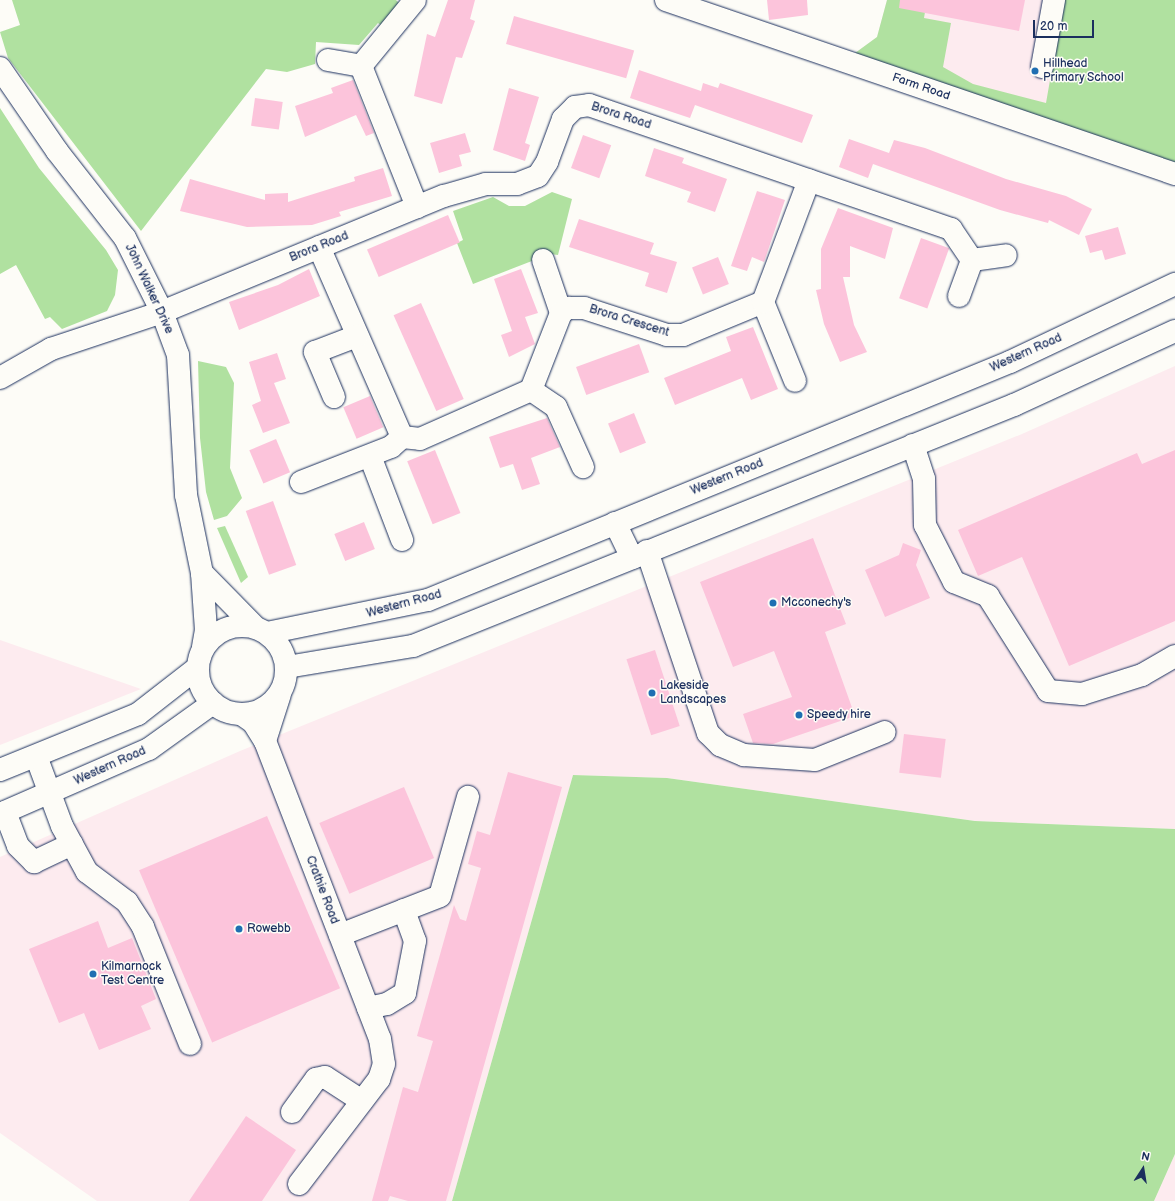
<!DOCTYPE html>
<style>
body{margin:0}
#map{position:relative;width:1175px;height:1201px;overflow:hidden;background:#fdfcf7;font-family:"Balsamiq Sans",sans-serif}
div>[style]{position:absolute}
.built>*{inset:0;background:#fdebef}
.green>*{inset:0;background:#b0e1a0}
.building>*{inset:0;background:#fcc4db;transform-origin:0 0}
.roads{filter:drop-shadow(0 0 1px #1b2f5e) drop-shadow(0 0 1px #1b2f5e)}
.minor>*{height:22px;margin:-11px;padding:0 11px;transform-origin:11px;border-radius:11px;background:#fdfcf7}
.major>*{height:22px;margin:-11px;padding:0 11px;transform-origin:11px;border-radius:11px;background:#fdfcf7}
.major>.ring{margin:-11px;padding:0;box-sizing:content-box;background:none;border:22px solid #fdfcf7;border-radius:50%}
.dots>*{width:11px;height:11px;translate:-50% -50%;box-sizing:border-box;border:2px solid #fdfcf7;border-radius:50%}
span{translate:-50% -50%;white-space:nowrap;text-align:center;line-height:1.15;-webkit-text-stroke:3px #fdfcf7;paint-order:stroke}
.poi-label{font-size:12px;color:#1b2f5e}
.left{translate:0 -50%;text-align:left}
.street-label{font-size:12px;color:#1b2f5e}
.north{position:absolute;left:1123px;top:1149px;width:40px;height:40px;-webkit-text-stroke:3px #fdfcf7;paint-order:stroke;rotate:12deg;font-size:11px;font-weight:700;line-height:16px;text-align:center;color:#1b2f5e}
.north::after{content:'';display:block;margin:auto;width:14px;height:18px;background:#1b2f5e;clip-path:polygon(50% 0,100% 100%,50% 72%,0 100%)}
.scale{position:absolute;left:1033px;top:20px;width:61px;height:18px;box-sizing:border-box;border:2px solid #1b2f5e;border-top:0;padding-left:5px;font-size:12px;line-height:14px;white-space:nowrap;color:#1b2f5e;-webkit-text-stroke:3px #fdfcf7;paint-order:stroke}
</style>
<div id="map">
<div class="built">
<i style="clip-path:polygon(887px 0,1175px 0,1175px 164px,851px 56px,877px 37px)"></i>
<i style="clip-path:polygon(1175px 366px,1175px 829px,975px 821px,667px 778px,573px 775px,452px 1201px,97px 1201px,0 1133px,0 857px,240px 751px,1022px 434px)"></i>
<i style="clip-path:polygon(0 640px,141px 689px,0 745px)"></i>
<i style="clip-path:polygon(1175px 1154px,1175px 1201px,1154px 1201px)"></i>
</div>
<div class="green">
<i style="clip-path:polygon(12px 0,396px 0,399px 3px,382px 26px,378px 23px,359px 45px,316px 42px,315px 64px,287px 72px,266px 69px,141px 231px,8px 58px,0 32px,20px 25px)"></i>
<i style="clip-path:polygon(887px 0,927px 0,924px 18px,951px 23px,943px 67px,973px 84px,1046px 103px,1064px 0,1175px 0,1175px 164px,851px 56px,877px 37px)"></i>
<i style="clip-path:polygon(0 108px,39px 168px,106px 250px,118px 270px,115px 295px,107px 311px,62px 329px,50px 317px,45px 319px,16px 265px,0 274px)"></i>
<i style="clip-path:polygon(552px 192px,572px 199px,558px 255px,550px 254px,473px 284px,457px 243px,463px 240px,453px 211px,493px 197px,509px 206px,525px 206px)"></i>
<i style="clip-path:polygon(198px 361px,226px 367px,234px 383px,230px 468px,242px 498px,227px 516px,214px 520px,206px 492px,200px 438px)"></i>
<i style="clip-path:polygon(225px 526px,248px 577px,241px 583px,217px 528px)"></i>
<i style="clip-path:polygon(573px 775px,667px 778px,975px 821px,1175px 829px,1175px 1154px,1154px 1201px,452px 1201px)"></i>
</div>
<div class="building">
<i style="clip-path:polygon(448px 0,475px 0,470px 19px,475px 21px,462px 58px,456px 57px,442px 104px,414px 96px,427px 34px,435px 37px)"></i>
<i style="clip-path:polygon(767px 0,807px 0,808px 15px,769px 20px)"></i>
<i style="clip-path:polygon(900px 0,1025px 0,1019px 31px,899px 8px)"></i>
<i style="left:514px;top:16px;width:125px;height:29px;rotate:16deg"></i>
<i style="clip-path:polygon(639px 70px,701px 91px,703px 83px,718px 88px,720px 83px,813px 115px,802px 143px,695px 105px,690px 118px,630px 98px)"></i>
<i style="clip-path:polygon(353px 80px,374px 133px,366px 136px,356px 115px,305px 137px,295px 106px,333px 93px,331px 88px)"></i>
<i style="clip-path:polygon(509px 88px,539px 97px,525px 143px,530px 145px,525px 161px,493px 150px)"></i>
<i style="left:255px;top:98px;width:28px;height:28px;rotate:8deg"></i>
<i style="clip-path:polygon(465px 133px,471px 152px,459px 155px,462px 166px,439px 173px,430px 143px)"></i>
<i style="left:583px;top:135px;width:30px;height:35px;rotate:20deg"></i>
<i style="clip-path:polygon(849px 139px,889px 153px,894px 140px,925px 148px,1006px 179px,1066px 196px,1092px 209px,1079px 235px,1049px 220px,1048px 223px,1000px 210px,873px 164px,868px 178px,839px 167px)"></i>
<i style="clip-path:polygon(654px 148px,684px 158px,682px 163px,727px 179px,715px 212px,687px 202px,691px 192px,645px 176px)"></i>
<i style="clip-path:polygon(383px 168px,392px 196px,339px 212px,341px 216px,312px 225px,247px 227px,180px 211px,190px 179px,265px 200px,265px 194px,288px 193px,288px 202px,355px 181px,354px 177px)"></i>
<i style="clip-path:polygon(757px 191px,785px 200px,764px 262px,752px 257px,747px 271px,731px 266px)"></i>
<i style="clip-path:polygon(838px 208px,893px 228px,885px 259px,850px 246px,850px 277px,843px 277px,854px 325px,867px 352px,840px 362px,824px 324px,816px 290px,821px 289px,821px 249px)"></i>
<i style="left:448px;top:215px;width:30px;height:88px;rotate:67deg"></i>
<i style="clip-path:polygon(579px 219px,654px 243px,650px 254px,677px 262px,667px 293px,645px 286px,649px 273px,569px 247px)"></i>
<i style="clip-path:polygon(1118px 227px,1126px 254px,1105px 260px,1102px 250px,1090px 253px,1085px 236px)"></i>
<i style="left:921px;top:238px;width:30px;height:64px;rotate:20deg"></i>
<i style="left:718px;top:257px;width:29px;height:28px;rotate:68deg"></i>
<i style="clip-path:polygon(309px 269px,320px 296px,239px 330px,229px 302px,278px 285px)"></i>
<i style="clip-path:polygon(521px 269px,538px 313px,525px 317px,535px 344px,509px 357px,501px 335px,512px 331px,494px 279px)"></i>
<i style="left:421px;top:303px;width:105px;height:30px;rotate:66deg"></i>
<i style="clip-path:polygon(753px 327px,778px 389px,751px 400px,742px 378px,675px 405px,664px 378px,731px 351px,726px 337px)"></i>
<i style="left:639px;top:344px;width:30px;height:67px;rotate:70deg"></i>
<i style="clip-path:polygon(277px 353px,286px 379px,274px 383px,290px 423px,263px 433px,252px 405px,261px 401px,249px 362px)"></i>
<i style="left:370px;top:396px;width:34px;height:29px;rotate:67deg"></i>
<i style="left:634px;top:413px;width:32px;height:28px;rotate:68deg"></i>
<i style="clip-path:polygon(547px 418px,560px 447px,531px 458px,540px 484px,522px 490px,513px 464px,500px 468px,489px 437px)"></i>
<i style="left:276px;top:439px;width:36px;height:29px;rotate:67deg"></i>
<i style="left:435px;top:450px;width:68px;height:30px;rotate:68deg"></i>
<i style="clip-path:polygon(1175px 450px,1175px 621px,1069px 666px,1022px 557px,978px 576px,958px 530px,1137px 453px,1142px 464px)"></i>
<i style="left:273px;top:501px;width:68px;height:29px;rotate:70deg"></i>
<i style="left:364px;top:522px;width:29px;height:32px;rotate:68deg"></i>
<i style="clip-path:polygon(813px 538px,846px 624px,825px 632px,855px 716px,773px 744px,753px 743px,743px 714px,792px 697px,774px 651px,733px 667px,700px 582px)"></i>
<i style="clip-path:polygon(903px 543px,921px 550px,916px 565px,930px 598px,885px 617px,865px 570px,899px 555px)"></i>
<i style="left:655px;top:650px;width:80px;height:30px;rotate:72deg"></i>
<i style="left:904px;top:734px;width:42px;height:39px;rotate:7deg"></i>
<i style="clip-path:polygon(508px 772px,562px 787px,446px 1201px,408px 1201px,390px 1196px,388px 1201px,372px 1201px,403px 1087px,418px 1092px,433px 1041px,417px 1036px,454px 905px,460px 919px,466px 921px,481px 868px,468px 864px,477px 831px,490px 835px)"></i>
<i style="left:404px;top:787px;width:77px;height:92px;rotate:67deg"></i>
<i style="left:267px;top:816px;width:187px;height:139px;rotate:67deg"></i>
<i style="clip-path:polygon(98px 921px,108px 948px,132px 938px,156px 999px,141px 1006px,151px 1029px,99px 1050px,84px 1013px,59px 1023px,29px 949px)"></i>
<i style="clip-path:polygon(246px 1116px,296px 1150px,262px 1201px,189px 1201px)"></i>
</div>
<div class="roads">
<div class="minor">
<i style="left:666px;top:0;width:538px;rotate:18.87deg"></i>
<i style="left:328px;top:60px;width:34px;rotate:10deg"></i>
<i style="left:361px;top:66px;width:152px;rotate:68.3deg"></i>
<i style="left:361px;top:66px;width:85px;rotate:-50.7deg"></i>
<i style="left:1042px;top:67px;width:68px;rotate:-79.8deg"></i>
<i style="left:0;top:68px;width:101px;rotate:55.5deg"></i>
<i style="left:57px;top:151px;width:110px;rotate:52deg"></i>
<i style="left:125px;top:238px;width:83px;rotate:63.4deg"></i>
<i style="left:162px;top:312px;width:46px;rotate:69.6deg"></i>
<i style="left:178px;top:355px;width:140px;rotate:86.7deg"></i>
<i style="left:186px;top:495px;width:80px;rotate:78.4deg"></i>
<i style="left:202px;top:573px;width:57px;rotate:86deg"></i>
<i style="left:206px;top:630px;width:17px;rotate:100deg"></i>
<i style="left:319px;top:247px;width:207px;rotate:66.4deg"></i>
<i style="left:543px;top:260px;width:56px;rotate:71.2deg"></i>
<i style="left:959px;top:296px;width:38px;rotate:-70deg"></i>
<i style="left:763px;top:302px;width:85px;rotate:67.9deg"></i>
<i style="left:0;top:378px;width:59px;rotate:-29.6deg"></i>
<i style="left:51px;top:349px;width:117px;rotate:-18.4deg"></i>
<i style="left:162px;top:312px;width:305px;rotate:-22.4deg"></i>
<i style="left:444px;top:196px;width:44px;rotate:-15.9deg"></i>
<i style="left:486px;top:184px;width:31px"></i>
<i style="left:517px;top:184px;width:22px;rotate:-21deg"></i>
<i style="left:538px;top:176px;width:17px;rotate:-57deg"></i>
<i style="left:547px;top:162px;width:46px;rotate:-69.6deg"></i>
<i style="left:563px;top:119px;width:17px;rotate:-45deg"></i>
<i style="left:575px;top:107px;width:14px;rotate:-8deg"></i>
<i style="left:589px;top:105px;width:383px;rotate:18.9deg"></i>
<i style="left:951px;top:229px;width:37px;rotate:56deg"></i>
<i style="left:972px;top:260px;width:34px;rotate:-8deg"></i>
<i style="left:531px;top:390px;width:30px;rotate:34deg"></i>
<i style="left:556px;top:407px;width:66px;rotate:65.8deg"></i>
<i style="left:334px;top:397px;width:49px;rotate:-112.9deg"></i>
<i style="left:315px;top:352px;width:45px;rotate:-20.9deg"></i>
<i style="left:913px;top:445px;width:36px;rotate:72deg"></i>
<i style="left:924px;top:479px;width:46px;rotate:88.8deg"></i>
<i style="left:925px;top:525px;width:64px;rotate:63deg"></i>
<i style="left:954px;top:582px;width:37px;rotate:22deg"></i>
<i style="left:988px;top:596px;width:112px;rotate:57.7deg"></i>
<i style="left:1048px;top:691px;width:34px;rotate:5deg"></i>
<i style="left:1082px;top:694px;width:63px;rotate:-17.6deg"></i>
<i style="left:1142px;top:675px;width:38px;rotate:-30deg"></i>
<i style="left:370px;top:456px;width:90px;rotate:69.1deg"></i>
<i style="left:301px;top:482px;width:97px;rotate:-21.3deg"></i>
<i style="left:391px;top:447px;width:15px;rotate:-42deg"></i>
<i style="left:402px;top:437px;width:18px;rotate:6deg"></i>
<i style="left:420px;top:439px;width:121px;rotate:-23.8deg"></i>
<i style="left:531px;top:390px;width:83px;rotate:-68.7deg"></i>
<i style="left:561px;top:313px;width:9px;rotate:-36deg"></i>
<i style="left:568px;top:308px;width:16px"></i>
<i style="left:584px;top:308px;width:87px;rotate:18deg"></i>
<i style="left:667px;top:335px;width:16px"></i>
<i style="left:683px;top:335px;width:87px;rotate:-22.4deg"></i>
<i style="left:763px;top:302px;width:130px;rotate:-69.3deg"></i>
<i style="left:647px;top:551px;width:192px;rotate:71.5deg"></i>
<i style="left:708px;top:733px;width:17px;rotate:45deg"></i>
<i style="left:720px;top:745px;width:26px;rotate:23deg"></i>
<i style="left:744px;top:755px;width:71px;rotate:4deg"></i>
<i style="left:815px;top:760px;width:75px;rotate:-21.8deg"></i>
<i style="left:202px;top:573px;width:76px;rotate:45.5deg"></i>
<i style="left:241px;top:714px;width:14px;rotate:34deg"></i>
<i style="left:253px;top:722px;width:22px;rotate:58deg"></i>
<i style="left:265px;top:741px;width:319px;rotate:68.9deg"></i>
<i style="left:380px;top:1039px;width:25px;rotate:81deg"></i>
<i style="left:384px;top:1064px;width:16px;rotate:108deg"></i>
<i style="left:379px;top:1079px;width:132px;rotate:127.3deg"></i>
<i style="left:265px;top:741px;width:49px;rotate:-72.3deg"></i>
<i style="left:36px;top:756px;width:75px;rotate:69.6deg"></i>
<i style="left:62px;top:826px;width:52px;rotate:61.5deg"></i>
<i style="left:87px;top:872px;width:50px;rotate:36.9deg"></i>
<i style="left:127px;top:902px;width:30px;rotate:57deg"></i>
<i style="left:143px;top:927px;width:126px;rotate:68.1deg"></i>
<i style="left:5px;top:812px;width:36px;rotate:69deg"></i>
<i style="left:18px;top:846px;width:23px;rotate:45deg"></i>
<i style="left:34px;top:862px;width:42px;rotate:-25.3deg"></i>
<i style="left:340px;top:935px;width:107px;rotate:-21.3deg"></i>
<i style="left:440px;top:896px;width:103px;rotate:-74.2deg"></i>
<i style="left:368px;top:1008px;width:19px;rotate:-12deg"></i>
<i style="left:387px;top:1004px;width:21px;rotate:-31deg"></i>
<i style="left:405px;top:993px;width:53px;rotate:-79.1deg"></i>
<i style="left:415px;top:941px;width:33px;rotate:-110deg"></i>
<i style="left:292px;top:1112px;width:41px;rotate:-54deg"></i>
<i style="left:316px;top:1079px;width:9px;rotate:-13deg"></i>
<i style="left:325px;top:1077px;width:44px;rotate:33deg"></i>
</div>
<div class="major">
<i style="left:615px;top:523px;width:39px;rotate:64deg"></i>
<i class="ring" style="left:198px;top:626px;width:66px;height:66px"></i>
<i style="left:267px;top:633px;width:164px;rotate:-11.6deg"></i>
<i style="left:428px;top:600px;width:629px;rotate:-22.24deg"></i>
<i style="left:1010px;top:362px;width:183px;rotate:-25.3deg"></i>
<i style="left:287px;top:667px;width:128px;rotate:-9.5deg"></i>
<i style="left:413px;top:646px;width:648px;rotate:-21.85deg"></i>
<i style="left:1014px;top:405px;width:177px;rotate:-24.7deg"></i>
<i style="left:0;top:770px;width:149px;rotate:-22.1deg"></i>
<i style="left:138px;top:714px;width:75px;rotate:-37.9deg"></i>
<i style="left:0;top:814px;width:163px;rotate:-23.6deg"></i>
<i style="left:149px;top:749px;width:79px;rotate:-35.7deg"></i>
</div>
</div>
<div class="dots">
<i style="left:1035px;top:71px;background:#1f6fb2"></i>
<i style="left:773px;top:603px;background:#1f6fb2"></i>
<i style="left:652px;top:693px;background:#1f6fb2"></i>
<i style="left:799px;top:715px;background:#1f6fb2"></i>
<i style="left:239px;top:929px;background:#1f6fb2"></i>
<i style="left:93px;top:974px;background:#1f6fb2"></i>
</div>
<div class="poi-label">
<span class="left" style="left:1043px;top:71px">Hillhead<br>Primary School</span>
<span class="left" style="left:781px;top:603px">Mcconechy's</span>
<span class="left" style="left:660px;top:693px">Lakeside<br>Landscapes</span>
<span class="left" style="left:807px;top:715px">Speedy hire</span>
<span class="left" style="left:247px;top:929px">Rowebb</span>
<span class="left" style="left:101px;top:974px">Kilmarnock<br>Test Centre</span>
</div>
<div class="street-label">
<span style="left:921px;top:87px;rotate:19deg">Farm Road</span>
<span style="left:621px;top:116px;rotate:18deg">Brora Road</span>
<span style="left:319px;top:247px;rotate:-22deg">Brora Road</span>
<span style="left:149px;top:289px;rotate:65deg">John Walker Drive</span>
<span style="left:629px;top:321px;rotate:17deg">Brora Crescent</span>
<span style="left:1026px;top:353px;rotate:-24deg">Western Road</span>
<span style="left:727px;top:477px;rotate:-22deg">Western Road</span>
<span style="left:404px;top:604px;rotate:-15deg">Western Road</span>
<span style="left:110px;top:766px;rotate:-24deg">Western Road</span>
<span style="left:322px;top:890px;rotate:69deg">Crathie Road</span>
</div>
<div class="north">N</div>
<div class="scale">20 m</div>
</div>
